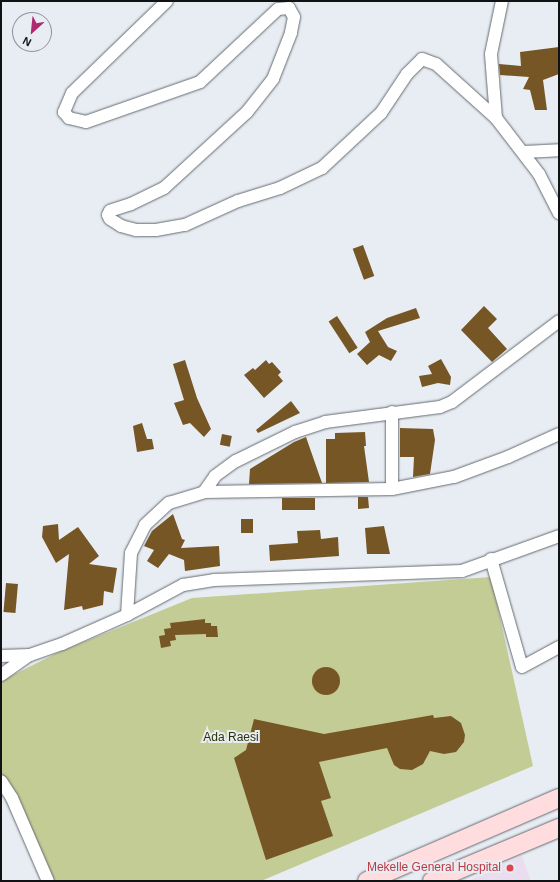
<!DOCTYPE html>
<style>
body{margin:0}
#map{position:relative;width:560px;height:882px;overflow:hidden;background:#e7edf3;font-family:Arial,sans-serif}
div>[style]{position:absolute}
.medical>*{inset:0;background:#ebddf0}
.green>*{inset:0;background:#c3cc95}
.building>*{inset:0;background:#775625;transform-origin:0 0}
.round{border-radius:50%}
.roads{filter:drop-shadow(0 0 1px #656a6f) drop-shadow(0 0 1px #656a6f)}
.minor>*{height:12px;margin:-6px;padding:0 6px;transform-origin:6px;border-radius:6px;background:#fff}
.primary>*{height:18px;margin:-9px;padding:0 9px;transform-origin:9px;border-radius:9px;background:#ffddde}
.dots>*{width:11px;height:11px;translate:-50% -50%;box-sizing:border-box;border:2px solid #e7edf3;border-radius:50%}
span{translate:-50% -50%;white-space:nowrap;text-align:center;line-height:1.15;-webkit-text-stroke:4px #e7edf3;paint-order:stroke}
.park-label{font-size:12px;color:#2f3304}
.health-label{font-size:12px;color:#be3a42}
.right{translate:-100% -50%;text-align:right}
.frame{position:absolute;inset:0;border:2px solid #101214;pointer-events:none}
.north{position:absolute;left:12px;top:12px;width:40px;height:40px;box-sizing:border-box;background:#e7edf3;border:1px solid #91959a;border-radius:50%;rotate:207deg;font-size:11px;font-weight:700;line-height:16px;text-align:center;color:#101214}
.north::after{content:'';display:block;margin:auto;width:14px;height:18px;background:#b02a71;clip-path:polygon(50% 0,100% 100%,50% 72%,0 100%)}
</style>
<div id="map">
<div class="medical">
<i style="clip-path:polygon(522px 856px,531px 881px,468px 881px)"></i>
</div>
<div class="green">
<i style="clip-path:polygon(491px 577px,533px 766px,261px 881px,50px 881px,1px 774px,1px 681px,57px 653px,192px 598px)"></i>
</div>
<div class="building">
<i style="clip-path:polygon(559px 47px,559px 74px,543px 80px,547px 110px,535px 110px,530px 90px,523px 89px,529px 77px,500px 75px,499px 64px,521px 66px,520px 52px)"></i>
<i style="left:363px;top:245px;width:33px;height:11px;rotate:70deg"></i>
<i style="clip-path:polygon(484px 306px,497px 319px,488px 328px,507px 349px,492px 362px,461px 330px)"></i>
<i style="clip-path:polygon(416px 308px,420px 318px,378px 331px,388px 347px,397px 351px,391px 361px,379px 355px,367px 365px,357px 354px,370px 342px,365px 332px,387px 318px)"></i>
<i style="left:337px;top:316px;width:38px;height:10px;rotate:57deg"></i>
<i style="clip-path:polygon(441px 359px,451px 377px,450px 385px,438px 383px,422px 387px,419px 376px,432px 374px,428px 366px)"></i>
<i style="clip-path:polygon(185px 360px,197px 398px,211px 429px,204px 437px,190px 423px,183px 425px,174px 403px,184px 400px,173px 364px)"></i>
<i style="clip-path:polygon(266px 360px,269px 364px,272px 362px,281px 372px,278px 375px,283px 381px,264px 398px,244px 375px,253px 368px,255px 370px)"></i>
<i style="clip-path:polygon(291px 401px,300px 413px,258px 433px,256px 430px)"></i>
<i style="clip-path:polygon(142px 423px,147px 439px,152px 439px,154px 449px,137px 452px,133px 426px)"></i>
<i style="clip-path:polygon(400px 428px,433px 429px,435px 440px,430px 474px,413px 477px,414px 457px,400px 457px)"></i>
<i style="clip-path:polygon(365px 432px,366px 446px,364px 446px,369px 482px,326px 483px,326px 439px,335px 439px,335px 433px)"></i>
<i style="left:222px;top:434px;width:10px;height:11px;rotate:11deg"></i>
<i style="clip-path:polygon(306px 437px,322px 483px,249px 484px,250px 469px,294px 442px)"></i>
<i style="clip-path:polygon(358px 497px,368px 497px,369px 508px,358px 509px)"></i>
<i style="left:282px;top:498px;width:33px;height:12px"></i>
<i style="clip-path:polygon(173px 514px,182px 539px,185px 540px,181px 548px,219px 546px,220px 566px,185px 571px,184px 560px,169px 554px,158px 568px,147px 561px,154px 550px,144px 546px,152px 531px)"></i>
<i style="left:241px;top:519px;width:12px;height:14px"></i>
<i style="clip-path:polygon(58px 524px,59px 540px,78px 527px,99px 556px,89px 564px,117px 568px,113px 593px,104px 591px,103px 605px,83px 610px,82px 606px,64px 610px,69px 554px,56px 563px,42px 537px,43px 526px)"></i>
<i style="clip-path:polygon(384px 526px,390px 554px,367px 554px,365px 528px)"></i>
<i style="clip-path:polygon(320px 530px,321px 539px,338px 537px,339px 556px,270px 561px,269px 545px,298px 543px,297px 531px)"></i>
<i style="left:6px;top:583px;width:12px;height:29px;rotate:5deg"></i>
<i style="clip-path:polygon(205px 619px,205px 623px,211px 623px,211px 626px,217px 626px,218px 637px,206px 637px,206px 634px,175px 635px,176px 640px,170px 641px,171px 646px,161px 648px,159px 636px,165px 635px,164px 629px,171px 628px,170px 623px)"></i>
<i class="round" style="left:312px;top:667px;width:28px;height:28px"></i>
<i style="clip-path:polygon(433px 715px,434px 718px,451px 716px,461px 723px,465px 735px,464px 742px,456px 752px,444px 754px,430px 751px,423px 764px,412px 770px,400px 769px,394px 765px,387px 748px,319px 762px,331px 798px,321px 801px,333px 836px,266px 860px,234px 758px,246px 750px,254px 719px,324px 734px)"></i>
</div>
<div class="roads">
<div class="minor">
<i style="left:167px;top:1px;width:132px;rotate:135.9deg"></i>
<i style="left:72px;top:93px;width:21px;rotate:113deg"></i>
<i style="left:64px;top:112px;width:8px;rotate:50deg"></i>
<i style="left:69px;top:118px;width:17px;rotate:13deg"></i>
<i style="left:86px;top:122px;width:121px;rotate:-19.3deg"></i>
<i style="left:200px;top:82px;width:107px;rotate:-43.1deg"></i>
<i style="left:278px;top:9px;width:11px;rotate:-5deg"></i>
<i style="left:289px;top:8px;width:10px;rotate:61deg"></i>
<i style="left:294px;top:17px;width:16px;rotate:101deg"></i>
<i style="left:291px;top:33px;width:49px;rotate:111.4deg"></i>
<i style="left:273px;top:79px;width:42px;rotate:128.2deg"></i>
<i style="left:247px;top:112px;width:113px;rotate:137.5deg"></i>
<i style="left:164px;top:188px;width:37px;rotate:154deg"></i>
<i style="left:131px;top:204px;width:22px;rotate:162deg"></i>
<i style="left:110px;top:211px;width:4px;rotate:117deg"></i>
<i style="left:108px;top:215px;width:4px;rotate:63deg"></i>
<i style="left:110px;top:219px;width:13px;rotate:32deg"></i>
<i style="left:121px;top:226px;width:16px;rotate:15deg"></i>
<i style="left:136px;top:230px;width:20px"></i>
<i style="left:156px;top:230px;width:29px;rotate:-10deg"></i>
<i style="left:185px;top:225px;width:58px;rotate:-24.4deg"></i>
<i style="left:238px;top:201px;width:44px;rotate:-17.2deg"></i>
<i style="left:280px;top:188px;width:47px;rotate:-25.5deg"></i>
<i style="left:322px;top:168px;width:81px;rotate:-43deg"></i>
<i style="left:381px;top:113px;width:47px;rotate:-56.3deg"></i>
<i style="left:407px;top:74px;width:21px;rotate:-45deg"></i>
<i style="left:422px;top:59px;width:15px;rotate:20deg"></i>
<i style="left:436px;top:64px;width:81px;rotate:42deg"></i>
<i style="left:496px;top:118px;width:71px;rotate:52.5deg"></i>
<i style="left:539px;top:174px;width:44px;rotate:62.9deg"></i>
<i style="left:496px;top:118px;width:64px;rotate:-94.5deg"></i>
<i style="left:491px;top:54px;width:54px;rotate:-78.3deg"></i>
<i style="left:524px;top:152px;width:35px;rotate:-3deg"></i>
<i style="left:392px;top:489px;width:77px;rotate:-90deg"></i>
<i style="left:204px;top:492px;width:19px;rotate:-55deg"></i>
<i style="left:215px;top:476px;width:26px;rotate:-36deg"></i>
<i style="left:236px;top:461px;width:66px;rotate:-26.2deg"></i>
<i style="left:295px;top:432px;width:32px;rotate:-18deg"></i>
<i style="left:325px;top:422px;width:116px;rotate:-7.4deg"></i>
<i style="left:440px;top:407px;width:13px;rotate:-23deg"></i>
<i style="left:452px;top:402px;width:134px;rotate:-37.1deg"></i>
<i style="left:491px;top:559px;width:112px;rotate:74deg"></i>
<i style="left:522px;top:667px;width:42px;rotate:-28.4deg"></i>
<i style="left:127px;top:615px;width:62px;rotate:-86.3deg"></i>
<i style="left:131px;top:553px;width:31px;rotate:-63deg"></i>
<i style="left:145px;top:525px;width:33px;rotate:-43deg"></i>
<i style="left:169px;top:503px;width:37px;rotate:-17deg"></i>
<i style="left:204px;top:492px;width:188px;rotate:-0.9deg"></i>
<i style="left:392px;top:489px;width:63px;rotate:-11deg"></i>
<i style="left:454px;top:477px;width:58px;rotate:-20.3deg"></i>
<i style="left:508px;top:457px;width:56px;rotate:-24.3deg"></i>
<i style="left:1px;top:656px;width:29px;rotate:-2deg"></i>
<i style="left:30px;top:655px;width:34px;rotate:-19deg"></i>
<i style="left:62px;top:644px;width:71px;rotate:-24deg"></i>
<i style="left:127px;top:615px;width:64px;rotate:-28.2deg"></i>
<i style="left:183px;top:585px;width:31px;rotate:-9deg"></i>
<i style="left:214px;top:580px;width:248px;rotate:-2.1deg"></i>
<i style="left:462px;top:571px;width:103px;rotate:-19.8deg"></i>
<i style="left:1px;top:675px;width:35px;rotate:-35deg"></i>
<i style="left:1px;top:781px;width:20px;rotate:57deg"></i>
<i style="left:12px;top:798px;width:90px;rotate:66.6deg"></i>
</div>
<div class="primary">
<i style="left:367px;top:881px;width:209px;rotate:-23.4deg"></i>
<i style="left:432px;top:881px;width:138px;rotate:-22.7deg"></i>
</div>
</div>
<div class="dots">
<i style="left:510px;top:868px;background:#e0444e"></i>
</div>
<div class="park-label">
<span style="left:231px;top:738px">Ada Raesi</span>
</div>
<div class="health-label">
<span class="right" style="left:501px;top:868px">Mekelle General Hospital</span>
</div>
<div class="frame"></div>
<div class="north">N</div>
</div>
